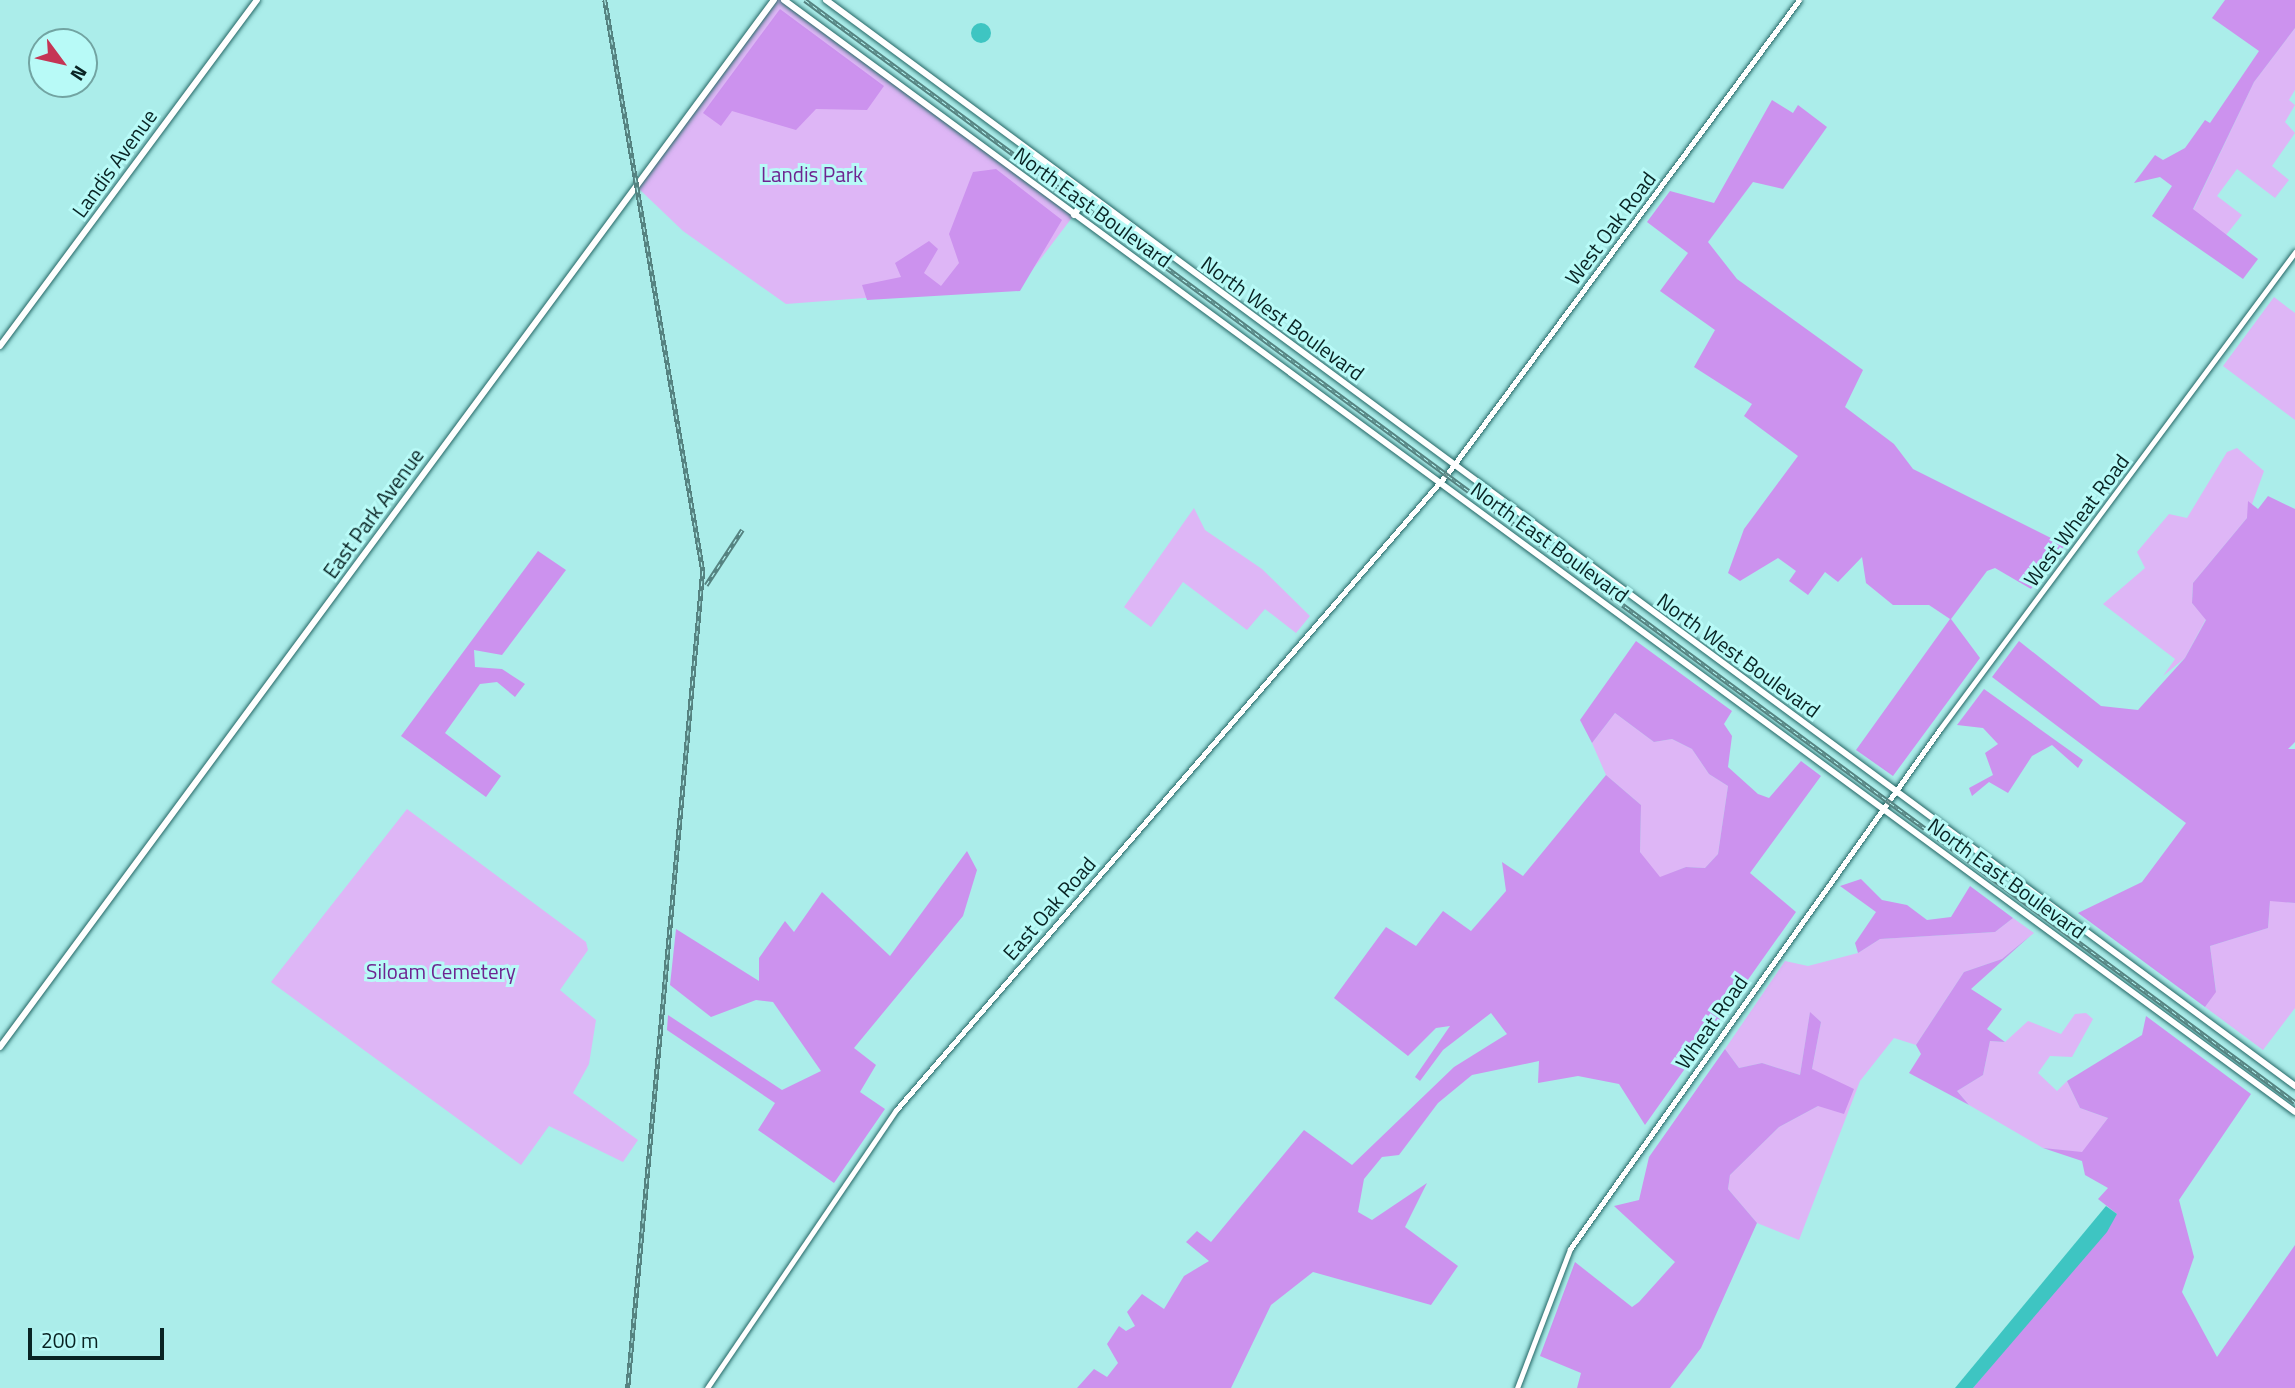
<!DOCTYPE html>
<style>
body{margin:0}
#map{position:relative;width:2295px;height:1388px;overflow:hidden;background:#abedea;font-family:"Titillium Web",sans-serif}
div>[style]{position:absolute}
.green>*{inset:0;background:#deb6f6}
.forest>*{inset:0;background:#cc92ee}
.water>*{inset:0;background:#3ec5c2}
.round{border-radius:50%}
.roads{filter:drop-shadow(0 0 2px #246665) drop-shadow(0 0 2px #246665)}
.minor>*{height:5px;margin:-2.5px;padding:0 2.5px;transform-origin:2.5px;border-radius:2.5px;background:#fff}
.major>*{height:6px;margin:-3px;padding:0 3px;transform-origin:3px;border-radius:3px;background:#fff}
.rail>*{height:4.5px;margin-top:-2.25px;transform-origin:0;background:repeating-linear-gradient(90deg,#b8faf7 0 5px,#558381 0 10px);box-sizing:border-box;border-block:2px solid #558381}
span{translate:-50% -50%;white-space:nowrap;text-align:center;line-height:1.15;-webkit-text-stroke:6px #b8faf7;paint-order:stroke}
.street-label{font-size:21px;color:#082323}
.park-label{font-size:21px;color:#6e2490}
.north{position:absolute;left:28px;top:28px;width:70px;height:70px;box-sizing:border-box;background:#b8faf7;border:2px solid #72a4a2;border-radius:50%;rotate:123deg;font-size:19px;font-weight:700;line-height:28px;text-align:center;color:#082323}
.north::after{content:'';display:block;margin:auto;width:24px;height:32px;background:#c53555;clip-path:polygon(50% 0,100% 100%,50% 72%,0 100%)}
.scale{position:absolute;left:28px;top:1328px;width:136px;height:32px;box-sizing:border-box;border:4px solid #082323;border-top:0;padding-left:9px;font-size:21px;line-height:24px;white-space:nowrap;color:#082323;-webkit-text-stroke:5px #b8faf7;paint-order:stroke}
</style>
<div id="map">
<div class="green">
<i style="clip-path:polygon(774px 0,784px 0,1074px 215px,1020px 286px,786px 304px,683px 231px,637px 187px)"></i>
<i style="clip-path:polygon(2295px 28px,2295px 90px,2289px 100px,2295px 105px,2285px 122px,2295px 133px,2272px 166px,2289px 180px,2275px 198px,2237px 169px,2217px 196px,2242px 215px,2226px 235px,2193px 210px,2254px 82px)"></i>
<i style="clip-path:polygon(2274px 297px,2295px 313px,2295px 420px,2223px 366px)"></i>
<i style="clip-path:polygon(2237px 448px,2264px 471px,2247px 518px,2193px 583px,2192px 603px,2206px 619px,2185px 658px,2163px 676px,2175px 659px,2103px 604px,2145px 568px,2137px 552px,2169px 514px,2187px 518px,2227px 452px)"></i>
<i style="clip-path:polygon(1194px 508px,1205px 530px,1262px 569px,1310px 616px,1296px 633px,1265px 609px,1247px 630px,1183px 582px,1151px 627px,1124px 607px)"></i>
<i style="clip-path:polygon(1615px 713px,1654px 742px,1672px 739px,1692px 749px,1709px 774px,1728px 786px,1718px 854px,1705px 868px,1686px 867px,1660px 878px,1651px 870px,1640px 852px,1641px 805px,1606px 775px,1592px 743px)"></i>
<i style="clip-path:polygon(407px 809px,586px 942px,588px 950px,560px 990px,596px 1020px,589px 1064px,573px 1093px,638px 1140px,623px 1162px,549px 1126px,521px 1165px,271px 982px)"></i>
<i style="clip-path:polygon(2270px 900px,2295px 903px,2295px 1008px,2263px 1050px,2205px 1007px,2216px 991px,2210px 946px,2268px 928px)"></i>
<i style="clip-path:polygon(2013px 918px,2034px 933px,2002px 959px,1964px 972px,1916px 1045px,1894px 1038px,1860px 1081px,1799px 1240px,1757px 1223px,1728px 1189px,1730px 1175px,1779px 1127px,1818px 1106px,1812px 1069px,1821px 1022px,1810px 1013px,1800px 1075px,1762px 1063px,1739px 1068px,1725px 1049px,1785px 961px,1808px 966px,1858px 953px,1880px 939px,1995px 932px)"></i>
<i style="clip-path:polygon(2086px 1013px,2093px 1019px,2072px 1057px,2050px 1056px,2038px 1073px,2057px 1091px,2067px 1081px,2080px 1108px,2108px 1118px,2082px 1153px,2043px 1148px,1969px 1105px,1957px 1091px,1983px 1075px,1990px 1041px,2005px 1042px,2028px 1021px,2061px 1034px,2075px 1014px)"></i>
</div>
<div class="forest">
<i style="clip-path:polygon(2225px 0,2295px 0,2295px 28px,2254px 82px,2193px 209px,2258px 259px,2243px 279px,2152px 216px,2172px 186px,2160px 177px,2134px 183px,2155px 155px,2163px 160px,2185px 148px,2205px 120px,2210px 123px,2259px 51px,2212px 18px)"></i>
<i style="clip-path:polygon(780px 9px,884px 86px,867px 110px,816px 109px,796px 130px,732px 111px,721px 126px,703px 113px)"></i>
<i style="clip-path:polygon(1772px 100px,1793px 113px,1798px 105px,1827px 127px,1783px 189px,1753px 182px,1708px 242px,1737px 279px,1863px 370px,1845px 407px,1894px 444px,1913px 469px,2065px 545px,2031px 589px,1995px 568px,1987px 571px,1951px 619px,1980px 658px,1893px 776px,1856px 750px,1950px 619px,1929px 605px,1893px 605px,1866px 583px,1862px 557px,1838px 582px,1825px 572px,1808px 595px,1789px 581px,1796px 571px,1778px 558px,1740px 581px,1728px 573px,1744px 529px,1798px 456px,1744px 416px,1752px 404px,1694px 367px,1715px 330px,1660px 291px,1688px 253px,1647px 222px,1670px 191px,1714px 203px)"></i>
<i style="clip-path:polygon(996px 169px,1062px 220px,1020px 291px,867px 300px,862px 285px,901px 277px,895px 263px,929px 241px,938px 249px,924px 273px,941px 286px,959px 263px,949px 234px,973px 172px)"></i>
<i style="clip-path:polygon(2268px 496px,2295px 509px,2295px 742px,2288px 749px,2295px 749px,2295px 903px,2270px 901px,2268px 928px,2210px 946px,2216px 992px,2205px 1007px,2078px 913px,2142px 882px,2186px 823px,1992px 677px,2019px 641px,2101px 706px,2138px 710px,2185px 658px,2206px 620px,2192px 603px,2193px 583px,2247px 518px,2248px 501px,2258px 509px)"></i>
<i style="clip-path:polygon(538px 551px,566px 570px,502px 655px,474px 650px,475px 667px,502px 669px,525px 684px,515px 697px,497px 682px,480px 684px,445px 733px,501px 776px,486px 797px,401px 736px)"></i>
<i style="clip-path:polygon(1636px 641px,1732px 711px,1724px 724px,1732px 736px,1728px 767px,1758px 794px,1769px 798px,1801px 761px,1821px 776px,1750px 873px,1796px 912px,1645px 1125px,1619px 1084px,1578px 1076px,1538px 1083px,1539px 1061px,1472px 1075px,1438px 1103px,1399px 1155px,1382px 1157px,1364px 1179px,1358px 1212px,1372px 1220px,1427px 1183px,1405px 1227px,1458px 1266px,1431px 1305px,1313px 1272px,1271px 1305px,1231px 1388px,1077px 1388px,1094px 1369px,1107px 1377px,1118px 1363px,1107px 1344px,1119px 1326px,1126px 1331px,1135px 1326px,1127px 1312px,1142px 1294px,1164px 1309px,1184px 1276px,1209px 1261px,1186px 1242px,1197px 1231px,1211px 1242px,1304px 1130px,1352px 1165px,1454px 1067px,1507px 1034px,1491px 1013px,1443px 1050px,1420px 1081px,1415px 1077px,1450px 1026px,1436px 1028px,1408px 1056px,1334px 998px,1386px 927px,1416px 946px,1443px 911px,1471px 931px,1506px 891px,1502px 862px,1523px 876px,1606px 775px,1641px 805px,1640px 852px,1660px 877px,1686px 867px,1705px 868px,1718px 854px,1728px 786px,1709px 774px,1692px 749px,1672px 739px,1654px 742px,1615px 713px,1592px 743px,1580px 720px)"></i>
<i style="clip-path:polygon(1984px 689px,2083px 760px,2078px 768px,2052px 745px,2032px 756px,2008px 793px,1989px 782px,1972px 796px,1969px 788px,1993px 775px,1985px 753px,1998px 744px,1983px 728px,1957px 725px)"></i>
<i style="clip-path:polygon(967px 851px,977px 870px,963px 916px,854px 1048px,876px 1065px,860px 1092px,885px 1109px,834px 1183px,758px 1130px,775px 1103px,667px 1030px,668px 1015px,782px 1090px,821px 1071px,773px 1002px,756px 1000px,711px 1017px,670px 985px,676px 929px,759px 981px,759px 958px,785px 921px,794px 932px,822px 892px,890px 956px)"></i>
<i style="clip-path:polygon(1861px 879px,1882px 900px,1907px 905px,1927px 920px,1951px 917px,1970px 886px,2013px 918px,1995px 932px,1880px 939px,1858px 953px,1855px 943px,1876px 912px,1840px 886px)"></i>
<i style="clip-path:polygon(2030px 936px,1971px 989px,2002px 1009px,1987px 1029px,2005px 1042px,1990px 1041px,1983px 1075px,1957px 1091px,1969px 1105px,1909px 1073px,1921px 1054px,1916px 1045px,1964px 972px,2002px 959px)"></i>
<i style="clip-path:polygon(1810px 1012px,1821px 1022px,1812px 1069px,1854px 1089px,1844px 1114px,1818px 1106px,1779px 1127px,1730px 1175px,1728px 1189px,1757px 1223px,1701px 1348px,1670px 1388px,1577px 1388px,1581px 1373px,1540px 1356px,1575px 1262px,1632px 1307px,1639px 1302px,1675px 1262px,1614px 1206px,1639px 1200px,1649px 1157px,1725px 1049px,1739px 1068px,1762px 1063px,1800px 1075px)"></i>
<i style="clip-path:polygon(2146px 1016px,2251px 1094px,2179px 1200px,2194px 1257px,2182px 1292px,2217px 1357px,2295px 1245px,2295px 1388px,1973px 1388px,2117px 1214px,2098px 1199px,2108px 1188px,2085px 1175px,2082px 1161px,2043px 1148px,2082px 1152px,2108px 1118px,2080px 1108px,2067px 1081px,2142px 1035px)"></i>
</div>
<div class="water">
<i class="round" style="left:971px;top:23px;width:20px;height:20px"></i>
<i style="clip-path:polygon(2106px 1206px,2117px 1214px,2107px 1232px,1973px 1388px,1955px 1388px)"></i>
</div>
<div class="roads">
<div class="minor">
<i style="left:707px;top:1388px;width:336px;rotate:-55.8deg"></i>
<i style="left:896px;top:1110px;width:841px;rotate:-49.1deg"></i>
<i style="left:1447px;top:474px;width:590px;rotate:-53.4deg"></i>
<i style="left:1517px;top:1388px;width:149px;rotate:-69.1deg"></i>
<i style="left:1570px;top:1249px;width:638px;rotate:-54.57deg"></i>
<i style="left:1940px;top:729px;width:595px;rotate:-53.34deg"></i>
</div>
<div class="major">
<i style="left:784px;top:0;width:1876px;rotate:36.35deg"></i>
<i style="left:826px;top:0;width:1827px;rotate:36.47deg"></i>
<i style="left:1074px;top:215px;width:25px;rotate:-56deg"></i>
<i style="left:0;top:346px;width:431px;rotate:-53.4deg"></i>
<i style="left:0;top:1047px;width:1302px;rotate:-53.53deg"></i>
</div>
</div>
<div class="rail">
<i style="left:605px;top:0;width:579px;rotate:80.26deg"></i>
<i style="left:703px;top:571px;width:820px;rotate:95.25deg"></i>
<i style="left:805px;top:0;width:1853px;rotate:36.49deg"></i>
<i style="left:706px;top:585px;width:66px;rotate:-56.8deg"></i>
</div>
<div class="street-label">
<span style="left:114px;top:163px;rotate:-54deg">Landis Avenue</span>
<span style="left:1093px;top:207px;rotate:36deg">North East Boulevard</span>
<span style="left:1610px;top:228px;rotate:-53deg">West Oak Road</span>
<span style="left:1283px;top:318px;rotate:36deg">North West Boulevard</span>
<span style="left:373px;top:513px;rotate:-54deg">East Park Avenue</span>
<span style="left:2076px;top:520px;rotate:-53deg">West Wheat Road</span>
<span style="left:1550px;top:542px;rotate:36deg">North East Boulevard</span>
<span style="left:1739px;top:655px;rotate:36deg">North West Boulevard</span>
<span style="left:2007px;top:878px;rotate:36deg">North East Boulevard</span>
<span style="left:1049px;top:908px;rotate:-49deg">East Oak Road</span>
<span style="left:1711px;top:1022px;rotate:-55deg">Wheat Road</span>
</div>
<div class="park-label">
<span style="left:812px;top:174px">Landis Park</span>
<span style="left:441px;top:971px">Siloam Cemetery</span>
</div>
<div class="north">N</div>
<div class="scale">200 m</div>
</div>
